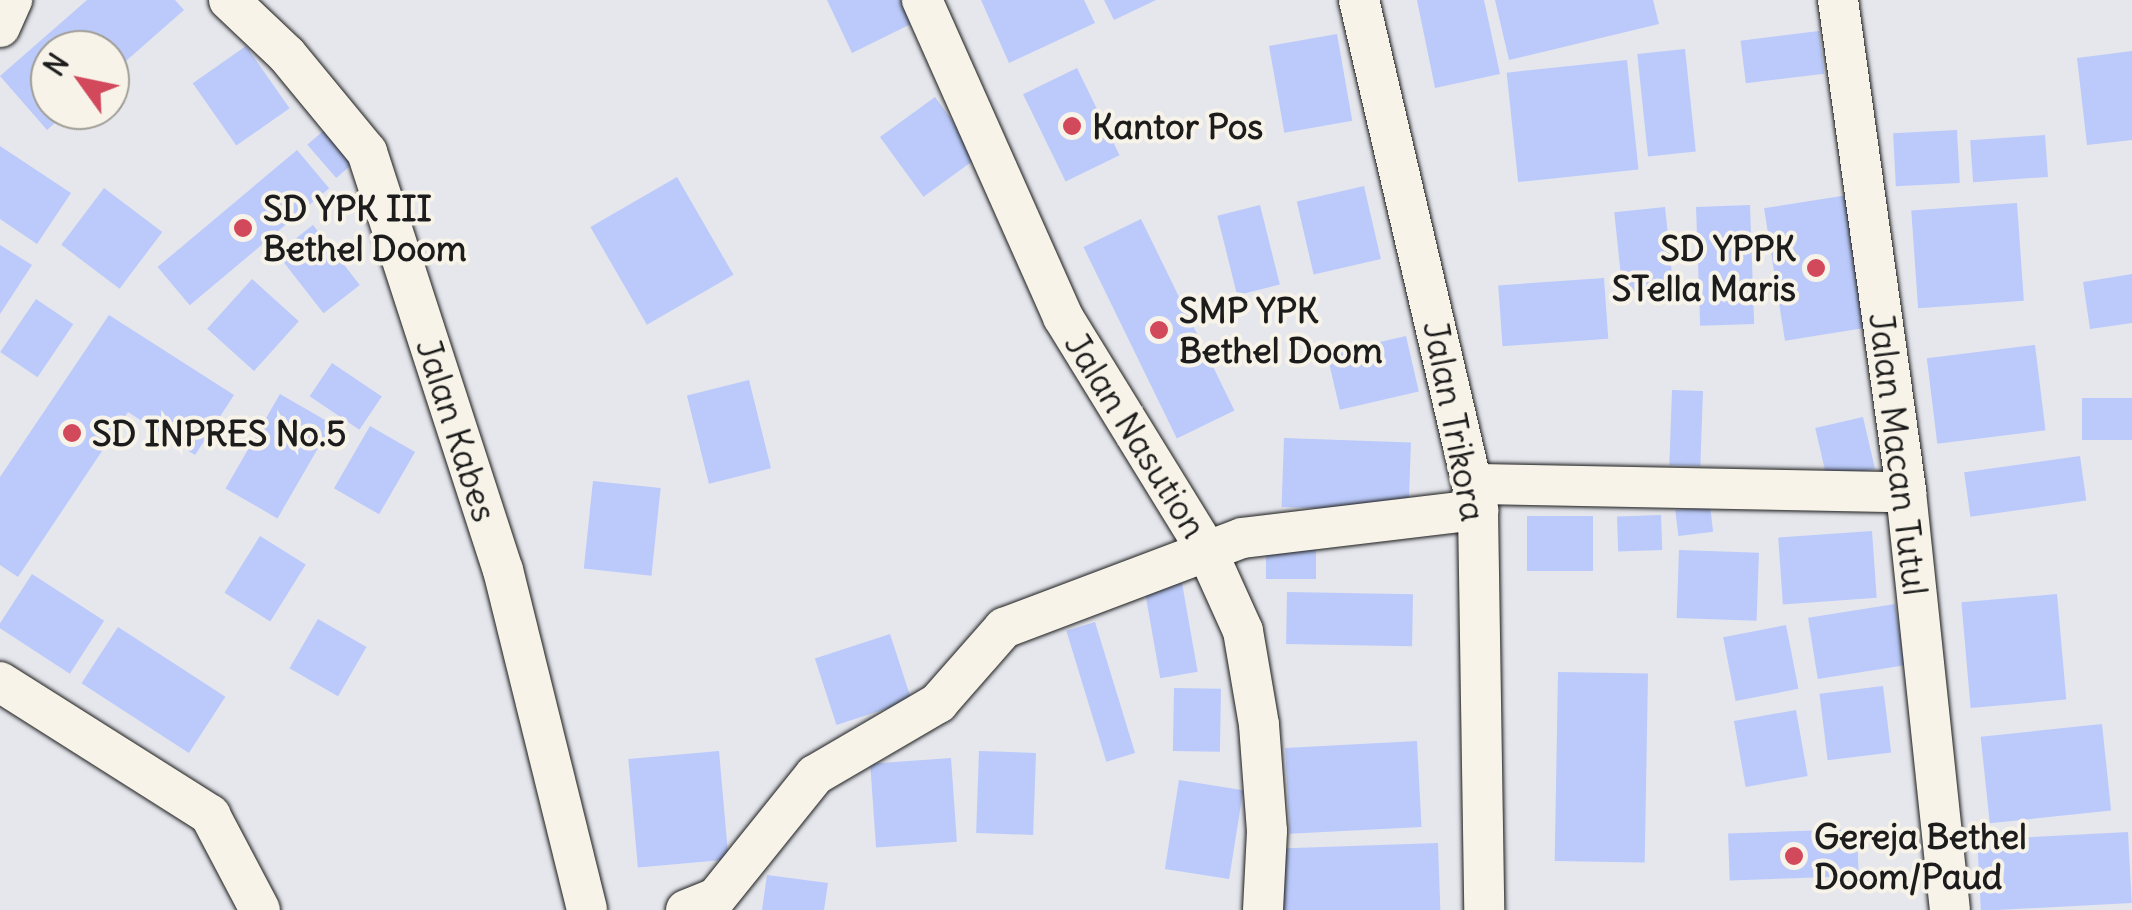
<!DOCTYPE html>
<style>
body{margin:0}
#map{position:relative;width:2132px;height:910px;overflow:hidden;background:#e5e7ed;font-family:Delius,sans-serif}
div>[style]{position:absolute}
.building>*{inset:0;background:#bbcafa;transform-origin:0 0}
.roads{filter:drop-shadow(0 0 2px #1c1c1c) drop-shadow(0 0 2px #1c1c1c)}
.minor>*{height:40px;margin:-20px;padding:0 20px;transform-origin:20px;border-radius:20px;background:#f7f3e8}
.dots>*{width:28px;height:28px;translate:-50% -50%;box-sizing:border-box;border:5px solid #f7f3e8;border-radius:50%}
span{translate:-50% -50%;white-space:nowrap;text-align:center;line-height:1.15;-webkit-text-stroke:8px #f7f3e8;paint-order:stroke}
.poi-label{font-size:35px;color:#1c1c1c;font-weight:700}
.left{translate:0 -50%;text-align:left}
.right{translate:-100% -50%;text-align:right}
.street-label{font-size:35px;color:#1c1c1c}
.north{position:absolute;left:30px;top:30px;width:100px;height:100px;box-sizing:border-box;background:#f7f3e8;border:2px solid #9f9d96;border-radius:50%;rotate:303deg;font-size:28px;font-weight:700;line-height:40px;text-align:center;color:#1c1c1c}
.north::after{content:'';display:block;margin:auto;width:35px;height:45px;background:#d1495b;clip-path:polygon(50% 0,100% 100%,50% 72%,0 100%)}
</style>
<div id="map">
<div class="building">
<i style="clip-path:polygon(87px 0,175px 0,184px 10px,110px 75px,110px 50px,50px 50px,50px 110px,70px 110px,47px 130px,0 76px)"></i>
<i style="clip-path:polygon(827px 0,904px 0,915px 22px,852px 53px)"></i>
<i style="clip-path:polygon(981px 0,1084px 0,1095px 23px,1009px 63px)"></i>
<i style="clip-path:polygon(1104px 0,1156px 0,1114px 20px)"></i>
<i style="clip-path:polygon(1417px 0,1484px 0,1500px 74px,1435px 88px)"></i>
<i style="clip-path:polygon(1495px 0,1653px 0,1659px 24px,1509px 60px)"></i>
<i style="left:1819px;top:31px;width:43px;height:79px;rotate:83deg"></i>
<i style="left:1337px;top:34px;width:88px;height:69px;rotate:80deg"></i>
<i style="left:246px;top:46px;width:76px;height:65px;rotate:55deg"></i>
<i style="left:1685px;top:49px;width:103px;height:48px;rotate:84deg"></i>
<i style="clip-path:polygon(2132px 51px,2132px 140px,2087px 145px,2077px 58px)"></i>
<i style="left:1627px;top:60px;width:110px;height:121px;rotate:84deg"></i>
<i style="left:1077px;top:68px;width:97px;height:60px;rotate:64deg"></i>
<i style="left:935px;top:97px;width:74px;height:68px;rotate:54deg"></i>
<i style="left:330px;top:125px;width:44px;height:30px;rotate:49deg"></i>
<i style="left:1957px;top:130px;width:53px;height:64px;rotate:87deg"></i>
<i style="left:2045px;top:135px;width:42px;height:75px;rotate:86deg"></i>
<i style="clip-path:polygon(0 146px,71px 193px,37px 244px,0 219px)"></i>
<i style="left:297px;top:150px;width:50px;height:182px;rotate:50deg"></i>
<i style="left:677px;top:177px;width:113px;height:100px;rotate:60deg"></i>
<i style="left:1364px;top:186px;width:75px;height:69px;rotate:77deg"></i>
<i style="left:104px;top:188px;width:73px;height:71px;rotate:37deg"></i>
<i style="left:1848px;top:195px;width:134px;height:85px;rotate:81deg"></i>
<i style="left:2017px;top:203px;width:98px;height:106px;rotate:86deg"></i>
<i style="left:1260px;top:205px;width:82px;height:44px;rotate:76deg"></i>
<i style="left:1750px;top:205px;width:119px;height:54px;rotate:88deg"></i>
<i style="left:1665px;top:207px;width:81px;height:51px;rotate:84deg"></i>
<i style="left:1141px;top:219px;width:213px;height:64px;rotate:64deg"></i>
<i style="left:313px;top:225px;width:76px;height:46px;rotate:52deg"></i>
<i style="clip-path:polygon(0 245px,32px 265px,0 314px)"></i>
<i style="clip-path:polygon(2132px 274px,2132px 323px,2090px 329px,2083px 282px)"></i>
<i style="left:1604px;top:278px;width:61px;height:106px;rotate:86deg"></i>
<i style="left:252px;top:279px;width:63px;height:67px;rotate:42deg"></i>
<i style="left:36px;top:299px;width:45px;height:64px;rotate:34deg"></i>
<i style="clip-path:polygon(109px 315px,234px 395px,195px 455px,128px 412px,18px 577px,0 565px,0 477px)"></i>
<i style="left:1406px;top:336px;width:57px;height:81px;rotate:77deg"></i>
<i style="left:2035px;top:345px;width:86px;height:109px;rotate:83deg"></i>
<i style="left:332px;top:363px;width:60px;height:40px;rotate:34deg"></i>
<i style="left:749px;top:380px;width:91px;height:64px;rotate:76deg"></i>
<i style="left:1672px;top:390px;width:31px;height:75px;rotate:2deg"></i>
<i style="left:280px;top:394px;width:60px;height:109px;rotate:30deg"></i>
<i style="left:2132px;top:398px;width:42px;height:50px;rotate:90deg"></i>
<i style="left:1863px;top:417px;width:53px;height:49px;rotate:77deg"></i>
<i style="left:370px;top:426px;width:52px;height:72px;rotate:30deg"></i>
<i style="left:1284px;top:438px;width:127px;height:69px;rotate:2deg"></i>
<i style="left:2080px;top:456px;width:45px;height:117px;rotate:82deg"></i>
<i style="left:593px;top:481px;width:68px;height:88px;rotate:6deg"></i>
<i style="left:1710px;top:506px;width:26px;height:35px;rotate:83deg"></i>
<i style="left:1661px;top:515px;width:35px;height:44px;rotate:88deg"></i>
<i style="left:1527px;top:516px;width:66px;height:55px"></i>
<i style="left:1872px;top:531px;width:67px;height:94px;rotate:86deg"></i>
<i style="left:260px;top:536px;width:54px;height:67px;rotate:32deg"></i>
<i style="left:1316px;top:548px;width:31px;height:50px;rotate:90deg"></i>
<i style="left:1679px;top:550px;width:80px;height:68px;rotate:2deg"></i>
<i style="left:32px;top:574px;width:86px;height:63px;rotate:33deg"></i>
<i style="left:1182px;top:583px;width:90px;height:38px;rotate:80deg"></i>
<i style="left:1287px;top:592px;width:126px;height:52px;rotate:1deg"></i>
<i style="left:2057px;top:594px;width:106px;height:96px;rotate:85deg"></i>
<i style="left:1895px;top:604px;width:62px;height:88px;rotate:81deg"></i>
<i style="left:318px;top:619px;width:56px;height:57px;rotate:30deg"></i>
<i style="left:1095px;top:622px;width:137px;height:30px;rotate:73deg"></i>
<i style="left:1786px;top:625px;width:65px;height:64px;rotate:79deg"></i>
<i style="left:118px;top:627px;width:128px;height:67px;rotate:33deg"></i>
<i style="left:890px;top:634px;width:70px;height:79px;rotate:72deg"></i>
<i style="left:1558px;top:672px;width:90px;height:189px;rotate:1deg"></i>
<i style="left:1883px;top:686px;width:67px;height:64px;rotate:83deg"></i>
<i style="left:1174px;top:688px;width:47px;height:63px;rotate:1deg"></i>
<i style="left:1796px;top:710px;width:67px;height:63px;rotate:80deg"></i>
<i style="left:2102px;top:724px;width:87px;height:122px;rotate:84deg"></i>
<i style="left:1417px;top:741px;width:86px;height:132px;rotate:87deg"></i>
<i style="left:719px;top:751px;width:109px;height:91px;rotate:85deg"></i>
<i style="left:979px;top:751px;width:57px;height:82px;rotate:2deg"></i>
<i style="left:951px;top:758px;width:84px;height:81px;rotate:86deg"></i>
<i style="left:1179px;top:780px;width:65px;height:90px;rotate:9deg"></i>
<i style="left:1857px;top:829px;width:47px;height:129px;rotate:88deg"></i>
<i style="left:2128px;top:832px;width:71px;height:151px;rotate:87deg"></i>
<i style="left:1438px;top:843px;width:67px;height:158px;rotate:88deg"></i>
<i style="clip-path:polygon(767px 875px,828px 883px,824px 910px,762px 910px)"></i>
</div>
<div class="roads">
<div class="minor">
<i style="left:229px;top:0;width:80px;rotate:43.5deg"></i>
<i style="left:287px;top:55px;width:126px;rotate:50.5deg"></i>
<i style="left:367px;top:152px;width:440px;rotate:72deg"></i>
<i style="left:503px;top:570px;width:350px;rotate:76.1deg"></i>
<i style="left:922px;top:0;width:347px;rotate:66deg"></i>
<i style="left:1063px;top:317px;width:273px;rotate:58.4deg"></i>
<i style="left:1206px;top:549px;width:90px;rotate:65.7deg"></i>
<i style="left:1243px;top:631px;width:95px;rotate:80.3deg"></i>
<i style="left:1259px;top:725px;width:106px;rotate:85.7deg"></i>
<i style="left:1267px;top:831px;width:79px;rotate:92.9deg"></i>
<i style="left:1359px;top:0;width:524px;rotate:76.87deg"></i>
<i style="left:1478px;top:510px;width:400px;rotate:89.1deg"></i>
<i style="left:1838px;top:0;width:497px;rotate:82.1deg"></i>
<i style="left:1906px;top:492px;width:420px;rotate:84deg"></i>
<i style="left:0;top:27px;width:30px;rotate:-66deg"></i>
<i style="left:1474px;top:484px;width:432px;rotate:1.1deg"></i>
<i style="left:0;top:682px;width:249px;rotate:32.3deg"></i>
<i style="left:210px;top:815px;width:107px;rotate:62.2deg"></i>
<i style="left:686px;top:910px;width:32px;rotate:-22deg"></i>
<i style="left:716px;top:898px;width:158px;rotate:-51.2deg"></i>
<i style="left:815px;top:775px;width:143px;rotate:-30.3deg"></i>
<i style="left:938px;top:703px;width:100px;rotate:-48.7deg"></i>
<i style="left:1004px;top:628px;width:254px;rotate:-20.7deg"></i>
<i style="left:1242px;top:538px;width:238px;rotate:-6.8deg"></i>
</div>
</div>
<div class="dots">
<i style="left:1072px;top:126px;background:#d1495b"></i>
<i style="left:243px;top:228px;background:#d1495b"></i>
<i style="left:1816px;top:268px;background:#d1495b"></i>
<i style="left:1159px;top:330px;background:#d1495b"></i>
<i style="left:72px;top:433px;background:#d1495b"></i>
<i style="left:1794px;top:856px;background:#d1495b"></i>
</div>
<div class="poi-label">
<span class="left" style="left:1092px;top:126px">Kantor Pos</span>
<span class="left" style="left:263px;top:228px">SD YPK III<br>Bethel Doom</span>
<span class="right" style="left:1796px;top:268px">SD YPPK<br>STella Maris</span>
<span class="left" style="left:1179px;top:330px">SMP YPK<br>Bethel Doom</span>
<span class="left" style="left:92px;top:433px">SD INPRES No.5</span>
<span class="left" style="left:1814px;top:856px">Gereja Bethel<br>Doom/Paud</span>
</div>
<div class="street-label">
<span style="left:1455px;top:421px;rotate:79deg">Jalan Trikora</span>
<span style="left:457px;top:430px;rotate:72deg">Jalan Kabes</span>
<span style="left:1136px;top:435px;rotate:58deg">Jalan Nasution</span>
<span style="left:1899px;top:454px;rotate:83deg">Jalan Macan Tutul</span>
</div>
<div class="north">N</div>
</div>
